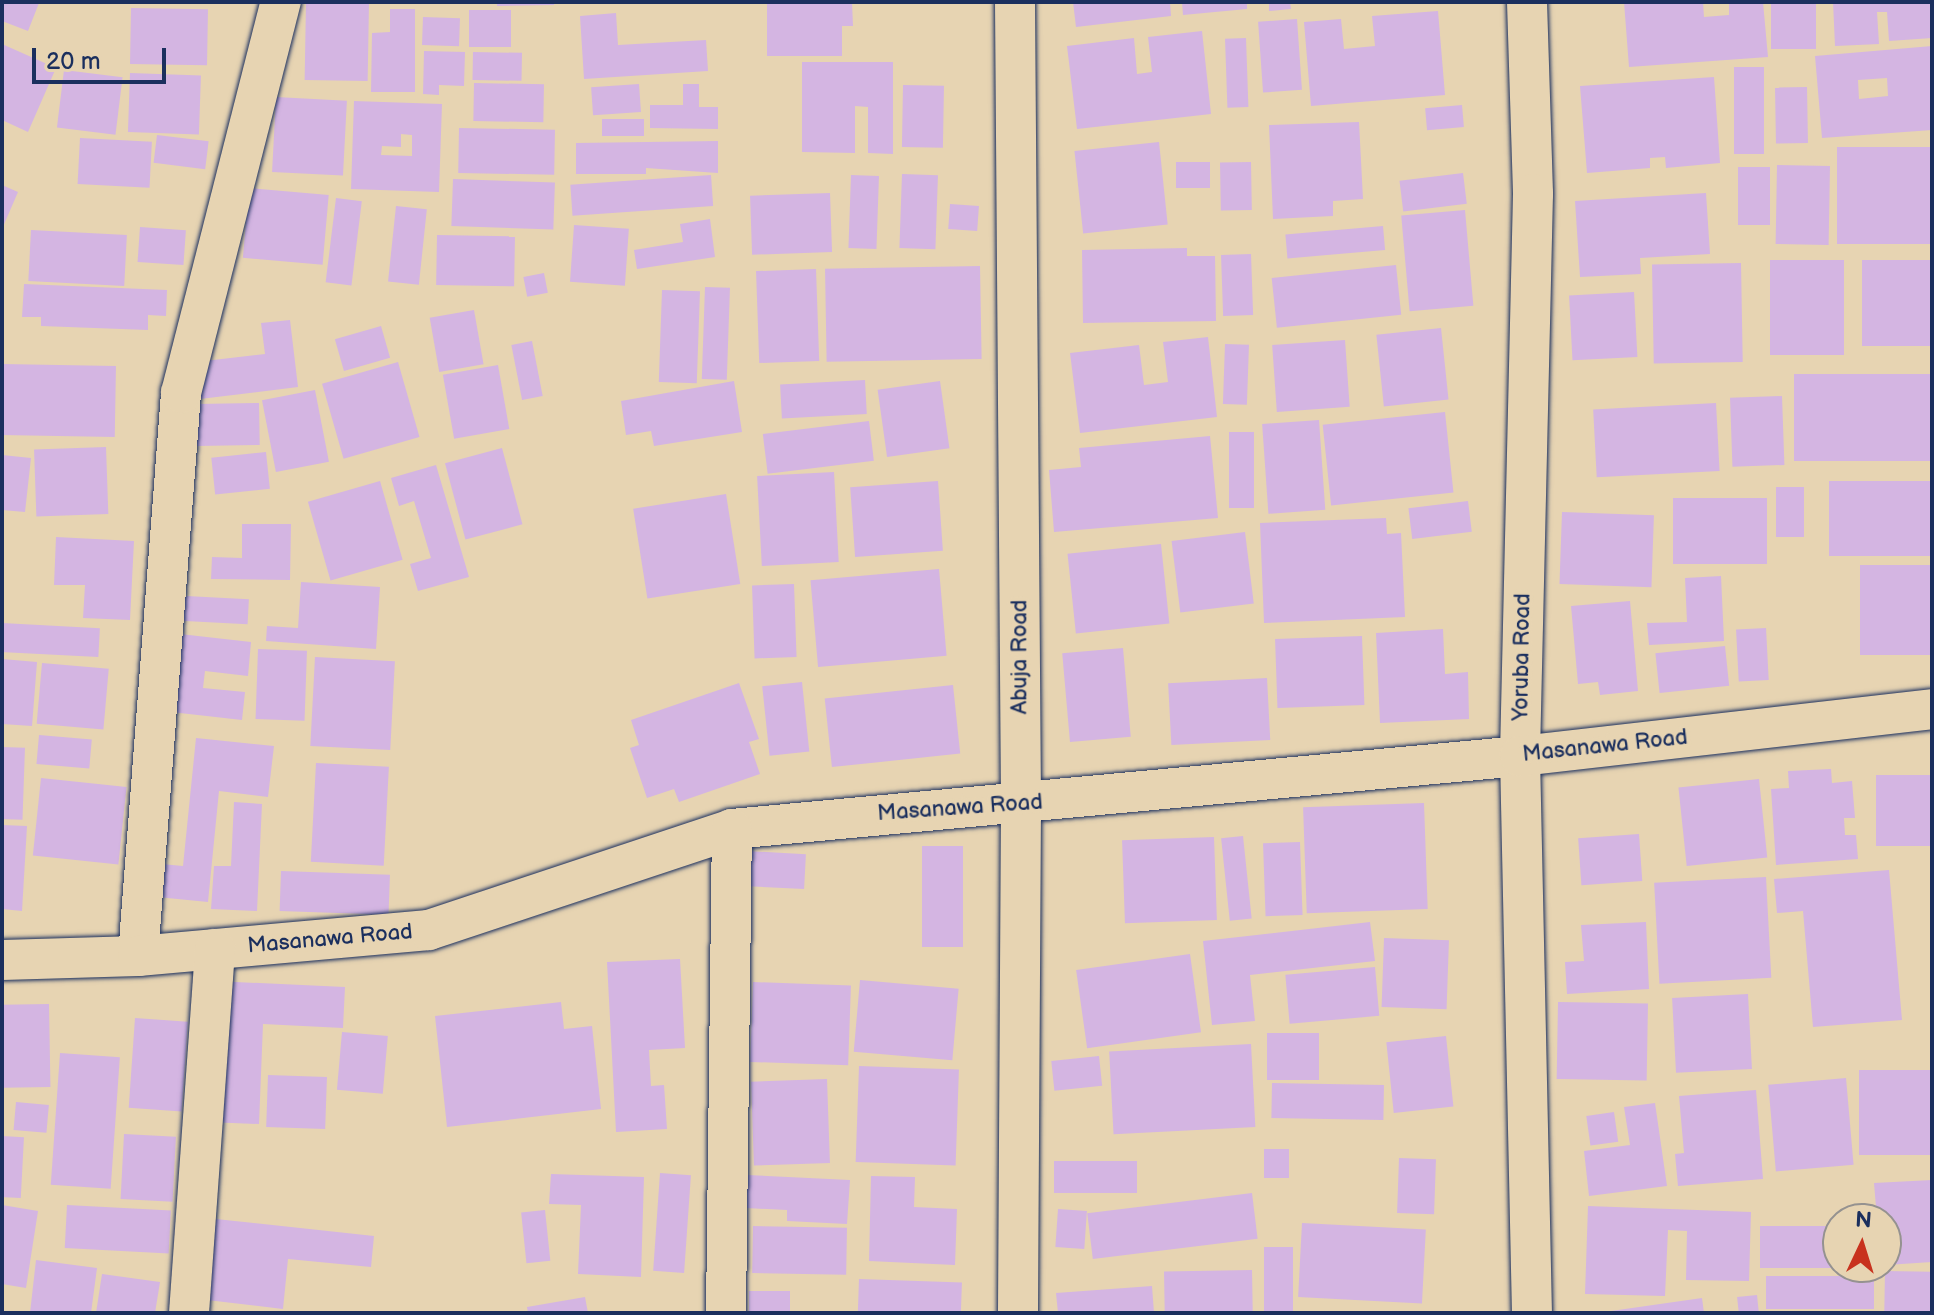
<!DOCTYPE html>
<style>
body{margin:0}
#map{position:relative;width:1934px;height:1315px;overflow:hidden;background:#e7d4b2;font-family:"Balsamiq Sans",sans-serif}
div>[style]{position:absolute}
.building>*{inset:0;background:#d4b5e2;transform-origin:0 0}
.roads{filter:drop-shadow(0 0 2px #1b2f5e) drop-shadow(0 0 2px #1b2f5e)}
.minor>*{height:40px;margin:-20px;padding:0 20px;transform-origin:20px;border-radius:20px;background:#e7d4b2}
span{translate:-50% -50%;white-space:nowrap;text-align:center;line-height:1.15;-webkit-text-stroke:8px #e7d4b2;paint-order:stroke}
.street-label{font-size:22px;color:#1b2f5e}
.frame{position:absolute;inset:0;border:4px solid #1b2f5e;pointer-events:none}
.north{position:absolute;left:1822px;top:1203px;width:80px;height:80px;box-sizing:border-box;background:#e7d4b2;border:2px solid #959290;border-radius:50%;rotate:4deg;font-size:22px;font-weight:700;line-height:32px;text-align:center;color:#1b2f5e}
.north::after{content:'';display:block;margin:auto;width:28px;height:36px;background:#c8321e;clip-path:polygon(50% 0,100% 100%,50% 72%,0 100%)}
.scale{position:absolute;left:32px;top:48px;width:134px;height:36px;box-sizing:border-box;border:4px solid #1b2f5e;border-top:0;padding-left:10px;font-size:24px;line-height:28px;white-space:nowrap;color:#1b2f5e;-webkit-text-stroke:6px #e7d4b2;paint-order:stroke}
</style>
<div id="map">
<div class="building">
<i style="clip-path:polygon(2px 2px,39px 3px,28px 31px,2px 21px)"></i>
<i style="left:306px;top:2px;width:63px;height:78px;rotate:1deg"></i>
<i style="clip-path:polygon(497px 2px,554px 2px,554px 5px,497px 6px)"></i>
<i style="clip-path:polygon(767px 2px,852px 2px,853px 26px,842px 26px,842px 56px,767px 56px)"></i>
<i style="clip-path:polygon(1073px 2px,1170px 2px,1171px 16px,1076px 27px)"></i>
<i style="clip-path:polygon(1182px 2px,1247px 2px,1247px 9px,1183px 15px)"></i>
<i style="clip-path:polygon(1269px 2px,1290px 2px,1291px 9px,1269px 11px)"></i>
<i style="clip-path:polygon(1624px 2px,1703px 2px,1704px 17px,1729px 15px,1729px 2px,1763px 2px,1768px 57px,1629px 67px)"></i>
<i style="left:1771px;top:2px;width:45px;height:47px"></i>
<i style="clip-path:polygon(1833px 2px,1932px 2px,1932px 38px,1889px 41px,1887px 12px,1877px 12px,1879px 44px,1835px 46px)"></i>
<i style="left:131px;top:8px;width:77px;height:56px;rotate:1deg"></i>
<i style="clip-path:polygon(390px 9px,415px 9px,415px 92px,371px 92px,372px 33px,390px 32px)"></i>
<i style="left:469px;top:10px;width:42px;height:37px"></i>
<i style="clip-path:polygon(1438px 11px,1445px 95px,1311px 106px,1304px 22px,1341px 19px,1344px 49px,1375px 46px,1372px 16px)"></i>
<i style="clip-path:polygon(616px 13px,618px 45px,706px 40px,708px 71px,584px 79px,580px 16px)"></i>
<i style="left:423px;top:17px;width:37px;height:28px;rotate:2deg"></i>
<i style="left:1297px;top:19px;width:71px;height:39px;rotate:86deg"></i>
<i style="clip-path:polygon(1202px 31px,1211px 114px,1077px 129px,1067px 46px,1134px 38px,1137px 74px,1152px 72px,1148px 37px)"></i>
<i style="left:1246px;top:38px;width:69px;height:21px;rotate:88deg"></i>
<i style="clip-path:polygon(2px 44px,56px 68px,28px 132px,2px 120px)"></i>
<i style="clip-path:polygon(evenodd,1932px 46px,1932px 130px,1822px 138px,1815px 56px,1932px 46px,1887px 78px,1888px 96px,1859px 99px,1858px 80px,1887px 78px)"></i>
<i style="clip-path:polygon(424px 51px,465px 52px,464px 86px,439px 85px,439px 95px,423px 94px)"></i>
<i style="left:473px;top:52px;width:49px;height:28px;rotate:1deg"></i>
<i style="clip-path:polygon(802px 62px,893px 62px,893px 154px,868px 153px,868px 107px,855px 106px,855px 153px,802px 152px)"></i>
<i style="left:1734px;top:67px;width:30px;height:87px"></i>
<i style="left:64px;top:70px;width:59px;height:58px;rotate:7deg"></i>
<i style="left:130px;top:73px;width:71px;height:59px;rotate:2deg"></i>
<i style="clip-path:polygon(1714px 77px,1720px 163px,1666px 168px,1665px 157px,1650px 158px,1650px 168px,1587px 173px,1580px 86px)"></i>
<i style="left:474px;top:83px;width:70px;height:38px;rotate:1deg"></i>
<i style="left:639px;top:84px;width:28px;height:48px;rotate:86deg"></i>
<i style="clip-path:polygon(683px 84px,699px 84px,699px 107px,718px 107px,718px 129px,650px 128px,650px 105px,683px 105px)"></i>
<i style="left:903px;top:85px;width:41px;height:62px;rotate:1deg"></i>
<i style="left:1807px;top:87px;width:56px;height:32px;rotate:89deg"></i>
<i style="left:276px;top:97px;width:71px;height:75px;rotate:3deg"></i>
<i style="clip-path:polygon(evenodd,354px 101px,442px 104px,439px 192px,351px 189px,354px 101px,401px 134px,412px 135px,412px 156px,381px 155px,382px 146px,401px 147px,401px 134px)"></i>
<i style="left:1462px;top:105px;width:22px;height:37px;rotate:85deg"></i>
<i style="left:644px;top:119px;width:17px;height:42px;rotate:90deg"></i>
<i style="clip-path:polygon(1359px 122px,1363px 199px,1333px 201px,1333px 216px,1273px 219px,1269px 125px)"></i>
<i style="left:459px;top:128px;width:96px;height:45px;rotate:1deg"></i>
<i style="left:157px;top:135px;width:52px;height:28px;rotate:7deg"></i>
<i style="left:80px;top:138px;width:72px;height:46px;rotate:3deg"></i>
<i style="clip-path:polygon(718px 141px,718px 173px,646px 168px,646px 174px,576px 174px,576px 143px)"></i>
<i style="left:1159px;top:142px;width:83px;height:85px;rotate:84deg"></i>
<i style="left:1932px;top:147px;width:97px;height:95px;rotate:90deg"></i>
<i style="left:1176px;top:162px;width:34px;height:26px"></i>
<i style="left:1251px;top:162px;width:48px;height:31px;rotate:89deg"></i>
<i style="left:1777px;top:165px;width:53px;height:79px;rotate:1deg"></i>
<i style="left:1738px;top:167px;width:32px;height:58px"></i>
<i style="left:1463px;top:173px;width:31px;height:64px;rotate:83deg"></i>
<i style="left:902px;top:174px;width:36px;height:74px;rotate:2deg"></i>
<i style="left:711px;top:175px;width:31px;height:141px;rotate:86deg"></i>
<i style="left:851px;top:175px;width:28px;height:73px;rotate:2deg"></i>
<i style="left:453px;top:179px;width:102px;height:47px;rotate:2deg"></i>
<i style="clip-path:polygon(2px 185px,18px 192px,2px 229px)"></i>
<i style="left:249px;top:188px;width:80px;height:70px;rotate:5deg"></i>
<i style="left:830px;top:193px;width:59px;height:80px;rotate:88deg"></i>
<i style="clip-path:polygon(1706px 193px,1710px 254px,1640px 258px,1641px 274px,1580px 277px,1575px 201px)"></i>
<i style="left:336px;top:198px;width:26px;height:85px;rotate:7deg"></i>
<i style="left:950px;top:204px;width:29px;height:25px;rotate:4deg"></i>
<i style="left:396px;top:206px;width:31px;height:76px;rotate:6deg"></i>
<i style="left:1465px;top:210px;width:96px;height:64px;rotate:85deg"></i>
<i style="clip-path:polygon(710px 219px,715px 257px,637px 269px,634px 250px,683px 242px,680px 224px)"></i>
<i style="left:574px;top:225px;width:55px;height:57px;rotate:4deg"></i>
<i style="left:1383px;top:226px;width:24px;height:98px;rotate:85deg"></i>
<i style="left:140px;top:227px;width:46px;height:35px;rotate:4deg"></i>
<i style="left:31px;top:230px;width:96px;height:51px;rotate:3deg"></i>
<i style="left:437px;top:235px;width:78px;height:50px;rotate:1deg"></i>
<i style="clip-path:polygon(1187px 248px,1187px 256px,1215px 256px,1216px 321px,1083px 323px,1082px 250px)"></i>
<i style="left:1251px;top:254px;width:61px;height:30px;rotate:88deg"></i>
<i style="left:1770px;top:260px;width:74px;height:95px"></i>
<i style="left:1932px;top:260px;width:86px;height:70px;rotate:90deg"></i>
<i style="left:1741px;top:263px;width:99px;height:89px;rotate:89deg"></i>
<i style="left:1396px;top:265px;width:50px;height:125px;rotate:84deg"></i>
<i style="left:980px;top:266px;width:93px;height:155px;rotate:89deg"></i>
<i style="left:816px;top:269px;width:92px;height:60px;rotate:88deg"></i>
<i style="left:544px;top:273px;width:20px;height:21px;rotate:79deg"></i>
<i style="clip-path:polygon(24px 284px,167px 290px,166px 316px,148px 315px,148px 330px,41px 326px,41px 317px,22px 317px)"></i>
<i style="left:705px;top:287px;width:25px;height:92px;rotate:2deg"></i>
<i style="left:662px;top:290px;width:38px;height:92px;rotate:2deg"></i>
<i style="left:1634px;top:292px;width:65px;height:65px;rotate:87deg"></i>
<i style="left:474px;top:310px;width:55px;height:45px;rotate:80deg"></i>
<i style="clip-path:polygon(290px 320px,298px 387px,200px 399px,196px 362px,265px 354px,261px 323px)"></i>
<i style="left:381px;top:326px;width:33px;height:48px;rotate:74deg"></i>
<i style="left:1441px;top:328px;width:72px;height:65px;rotate:84deg"></i>
<i style="clip-path:polygon(1208px 337px,1217px 417px,1080px 433px,1070px 353px,1139px 345px,1144px 385px,1168px 382px,1163px 342px)"></i>
<i style="left:1345px;top:340px;width:67px;height:73px;rotate:86deg"></i>
<i style="left:532px;top:341px;width:56px;height:21px;rotate:79deg"></i>
<i style="left:1225px;top:344px;width:24px;height:60px;rotate:2deg"></i>
<i style="left:398px;top:362px;width:78px;height:79px;rotate:74deg"></i>
<i style="left:2px;top:364px;width:114px;height:71px;rotate:1deg"></i>
<i style="left:498px;top:365px;width:65px;height:56px;rotate:80deg"></i>
<i style="left:1932px;top:374px;width:87px;height:138px;rotate:90deg"></i>
<i style="left:865px;top:380px;width:34px;height:85px;rotate:87deg"></i>
<i style="clip-path:polygon(734px 381px,742px 432px,654px 446px,651px 431px,626px 435px,621px 401px)"></i>
<i style="left:940px;top:381px;width:68px;height:63px;rotate:82deg"></i>
<i style="left:315px;top:390px;width:73px;height:54px;rotate:79deg"></i>
<i style="left:1782px;top:396px;width:69px;height:52px;rotate:88deg"></i>
<i style="left:259px;top:403px;width:42px;height:78px;rotate:89deg"></i>
<i style="left:1716px;top:403px;width:68px;height:123px;rotate:87deg"></i>
<i style="left:1445px;top:412px;width:81px;height:123px;rotate:84deg"></i>
<i style="left:1319px;top:420px;width:90px;height:57px;rotate:86deg"></i>
<i style="left:869px;top:421px;width:40px;height:107px;rotate:83deg"></i>
<i style="left:1229px;top:432px;width:25px;height:76px"></i>
<i style="clip-path:polygon(1210px 436px,1218px 518px,1054px 532px,1049px 470px,1081px 467px,1079px 448px)"></i>
<i style="left:106px;top:447px;width:67px;height:72px;rotate:88deg"></i>
<i style="left:502px;top:448px;width:79px;height:59px;rotate:75deg"></i>
<i style="left:266px;top:452px;width:37px;height:55px;rotate:84deg"></i>
<i style="clip-path:polygon(2px 455px,31px 458px,25px 512px,2px 510px)"></i>
<i style="clip-path:polygon(436px 465px,469px 577px,418px 591px,410px 564px,431px 558px,414px 501px,399px 506px,391px 478px)"></i>
<i style="left:834px;top:472px;width:90px;height:77px;rotate:87deg"></i>
<i style="left:380px;top:481px;width:82px;height:75px;rotate:74deg"></i>
<i style="left:938px;top:481px;width:70px;height:88px;rotate:86deg"></i>
<i style="left:1932px;top:481px;width:75px;height:103px;rotate:90deg"></i>
<i style="left:1776px;top:487px;width:28px;height:50px"></i>
<i style="left:726px;top:494px;width:91px;height:94px;rotate:81deg"></i>
<i style="left:1673px;top:498px;width:94px;height:66px"></i>
<i style="left:1468px;top:501px;width:31px;height:60px;rotate:83deg"></i>
<i style="left:1562px;top:512px;width:92px;height:72px;rotate:2deg"></i>
<i style="clip-path:polygon(1386px 518px,1387px 534px,1401px 533px,1405px 617px,1264px 623px,1260px 523px)"></i>
<i style="clip-path:polygon(242px 524px,291px 524px,290px 580px,211px 579px,212px 557px,242px 558px)"></i>
<i style="left:1245px;top:532px;width:72px;height:74px;rotate:83deg"></i>
<i style="clip-path:polygon(56px 537px,134px 541px,130px 620px,83px 618px,85px 585px,54px 585px)"></i>
<i style="left:1161px;top:544px;width:80px;height:94px;rotate:84deg"></i>
<i style="left:1932px;top:565px;width:90px;height:72px;rotate:90deg"></i>
<i style="left:939px;top:569px;width:87px;height:129px;rotate:85deg"></i>
<i style="clip-path:polygon(1721px 576px,1724px 641px,1649px 645px,1647px 623px,1687px 622px,1685px 578px)"></i>
<i style="clip-path:polygon(301px 582px,380px 587px,376px 649px,266px 641px,267px 626px,298px 628px)"></i>
<i style="left:794px;top:584px;width:73px;height:42px;rotate:88deg"></i>
<i style="left:167px;top:595px;width:82px;height:25px;rotate:3deg"></i>
<i style="clip-path:polygon(1630px 601px,1638px 691px,1600px 695px,1598px 682px,1578px 684px,1571px 606px)"></i>
<i style="left:2px;top:623px;width:98px;height:29px;rotate:3deg"></i>
<i style="left:1766px;top:628px;width:52px;height:30px;rotate:87deg"></i>
<i style="clip-path:polygon(1443px 629px,1445px 674px,1468px 672px,1469px 719px,1380px 723px,1376px 633px)"></i>
<i style="clip-path:polygon(180px 634px,251px 642px,248px 676px,205px 671px,203px 688px,245px 692px,242px 720px,171px 712px)"></i>
<i style="left:1362px;top:636px;width:69px;height:87px;rotate:88deg"></i>
<i style="left:1725px;top:646px;width:40px;height:70px;rotate:84deg"></i>
<i style="left:1123px;top:648px;width:89px;height:61px;rotate:85deg"></i>
<i style="left:258px;top:649px;width:49px;height:70px;rotate:2deg"></i>
<i style="left:315px;top:657px;width:80px;height:89px;rotate:3deg"></i>
<i style="clip-path:polygon(2px 659px,37px 662px,32px 726px,2px 724px)"></i>
<i style="left:42px;top:663px;width:67px;height:61px;rotate:5deg"></i>
<i style="left:1267px;top:678px;width:62px;height:99px;rotate:87deg"></i>
<i style="left:802px;top:682px;width:70px;height:40px;rotate:84deg"></i>
<i style="clip-path:polygon(739px 683px,759px 739px,749px 742px,760px 774px,679px 802px,674px 789px,647px 798px,630px 748px,639px 745px,631px 720px)"></i>
<i style="left:953px;top:685px;width:69px;height:129px;rotate:84deg"></i>
<i style="left:39px;top:735px;width:53px;height:29px;rotate:5deg"></i>
<i style="clip-path:polygon(196px 738px,274px 746px,268px 797px,219px 791px,208px 902px,147px 896px,151px 863px,183px 866px)"></i>
<i style="left:2px;top:747px;width:23px;height:72px;rotate:2deg"></i>
<i style="left:316px;top:763px;width:73px;height:99px;rotate:3deg"></i>
<i style="clip-path:polygon(1831px 769px,1832px 783px,1852px 781px,1855px 818px,1844px 818px,1845px 835px,1856px 835px,1858px 859px,1776px 865px,1771px 789px,1789px 788px,1788px 771px)"></i>
<i style="left:1932px;top:775px;width:71px;height:56px;rotate:90deg"></i>
<i style="left:41px;top:778px;width:86px;height:78px;rotate:6deg"></i>
<i style="left:1759px;top:779px;width:79px;height:81px;rotate:84deg"></i>
<i style="clip-path:polygon(234px 802px,262px 804px,257px 911px,211px 909px,214px 866px,231px 866px)"></i>
<i style="left:1424px;top:803px;width:106px;height:121px;rotate:88deg"></i>
<i style="clip-path:polygon(2px 825px,27px 826px,22px 911px,2px 909px)"></i>
<i style="left:1639px;top:834px;width:47px;height:61px;rotate:86deg"></i>
<i style="left:1243px;top:836px;width:83px;height:22px;rotate:84deg"></i>
<i style="left:1214px;top:837px;width:83px;height:92px;rotate:88deg"></i>
<i style="left:1300px;top:842px;width:73px;height:37px;rotate:88deg"></i>
<i style="left:922px;top:846px;width:41px;height:101px"></i>
<i style="left:746px;top:851px;width:60px;height:35px;rotate:3deg"></i>
<i style="clip-path:polygon(1889px 870px,1902px 1020px,1813px 1027px,1803px 911px,1777px 913px,1774px 879px)"></i>
<i style="left:281px;top:871px;width:109px;height:40px;rotate:2deg"></i>
<i style="left:1766px;top:877px;width:101px;height:112px;rotate:87deg"></i>
<i style="clip-path:polygon(1370px 922px,1375px 961px,1250px 975px,1255px 1021px,1212px 1025px,1203px 941px)"></i>
<i style="clip-path:polygon(1646px 922px,1649px 989px,1567px 994px,1565px 962px,1584px 961px,1581px 925px)"></i>
<i style="left:1384px;top:938px;width:65px;height:69px;rotate:2deg"></i>
<i style="left:1190px;top:954px;width:79px;height:115px;rotate:82deg"></i>
<i style="clip-path:polygon(680px 959px,685px 1048px,649px 1050px,651px 1086px,664px 1085px,667px 1129px,616px 1132px,607px 962px)"></i>
<i style="left:1375px;top:967px;width:49px;height:90px;rotate:85deg"></i>
<i style="left:860px;top:980px;width:99px;height:72px;rotate:5deg"></i>
<i style="clip-path:polygon(214px 981px,345px 987px,343px 1028px,263px 1024px,259px 1124px,208px 1122px)"></i>
<i style="left:753px;top:982px;width:98px;height:80px;rotate:2deg"></i>
<i style="left:1748px;top:994px;width:75px;height:76px;rotate:87deg"></i>
<i style="clip-path:polygon(561px 1002px,564px 1029px,592px 1026px,601px 1109px,447px 1127px,435px 1016px)"></i>
<i style="left:1558px;top:1002px;width:90px;height:77px;rotate:1deg"></i>
<i style="left:49px;top:1004px;width:83px;height:47px;rotate:89deg"></i>
<i style="left:135px;top:1018px;width:53px;height:90px;rotate:4deg"></i>
<i style="left:342px;top:1032px;width:46px;height:58px;rotate:5deg"></i>
<i style="left:1319px;top:1033px;width:47px;height:52px;rotate:90deg"></i>
<i style="left:1446px;top:1036px;width:71px;height:60px;rotate:84deg"></i>
<i style="left:1251px;top:1044px;width:83px;height:142px;rotate:87deg"></i>
<i style="left:60px;top:1053px;width:60px;height:132px;rotate:4deg"></i>
<i style="left:1099px;top:1056px;width:30px;height:48px;rotate:84deg"></i>
<i style="left:859px;top:1066px;width:100px;height:96px;rotate:2deg"></i>
<i style="left:1932px;top:1070px;width:85px;height:73px;rotate:90deg"></i>
<i style="left:268px;top:1075px;width:59px;height:52px;rotate:2deg"></i>
<i style="left:1846px;top:1078px;width:87px;height:78px;rotate:85deg"></i>
<i style="left:827px;top:1079px;width:84px;height:76px;rotate:88deg"></i>
<i style="left:1272px;top:1083px;width:112px;height:35px;rotate:1deg"></i>
<i style="clip-path:polygon(1756px 1090px,1763px 1179px,1678px 1186px,1675px 1154px,1684px 1153px,1679px 1096px)"></i>
<i style="left:16px;top:1102px;width:33px;height:28px;rotate:5deg"></i>
<i style="clip-path:polygon(1655px 1103px,1667px 1186px,1589px 1196px,1584px 1151px,1630px 1145px,1624px 1107px)"></i>
<i style="left:1614px;top:1112px;width:30px;height:28px;rotate:82deg"></i>
<i style="left:124px;top:1134px;width:52px;height:65px;rotate:3deg"></i>
<i style="left:2px;top:1136px;width:22px;height:61px;rotate:3deg"></i>
<i style="left:1264px;top:1149px;width:25px;height:29px"></i>
<i style="left:1399px;top:1158px;width:37px;height:55px;rotate:2deg"></i>
<i style="left:1054px;top:1161px;width:83px;height:32px"></i>
<i style="left:660px;top:1173px;width:31px;height:98px;rotate:4deg"></i>
<i style="clip-path:polygon(551px 1174px,644px 1177px,641px 1277px,578px 1274px,581px 1205px,549px 1204px)"></i>
<i style="clip-path:polygon(747px 1175px,850px 1180px,847px 1224px,787px 1221px,787px 1210px,746px 1208px)"></i>
<i style="clip-path:polygon(871px 1176px,915px 1177px,914px 1207px,957px 1209px,955px 1265px,869px 1261px)"></i>
<i style="clip-path:polygon(1932px 1180px,1932px 1262px,1886px 1265px,1886px 1219px,1877px 1219px,1874px 1183px)"></i>
<i style="left:1252px;top:1193px;width:46px;height:166px;rotate:83deg"></i>
<i style="clip-path:polygon(2px 1205px,38px 1211px,26px 1288px,2px 1284px)"></i>
<i style="left:67px;top:1205px;width:104px;height:43px;rotate:3deg"></i>
<i style="clip-path:polygon(1588px 1206px,1751px 1212px,1749px 1281px,1686px 1280px,1687px 1231px,1668px 1230px,1665px 1296px,1585px 1294px)"></i>
<i style="left:1058px;top:1209px;width:29px;height:38px;rotate:4deg"></i>
<i style="left:545px;top:1210px;width:51px;height:24px;rotate:84deg"></i>
<i style="clip-path:polygon(216px 1219px,374px 1236px,371px 1267px,288px 1259px,283px 1309px,207px 1300px)"></i>
<i style="left:1302px;top:1223px;width:124px;height:74px;rotate:3deg"></i>
<i style="left:753px;top:1226px;width:94px;height:47px;rotate:1deg"></i>
<i style="left:1838px;top:1226px;width:42px;height:78px;rotate:90deg"></i>
<i style="left:1264px;top:1247px;width:29px;height:66px"></i>
<i style="clip-path:polygon(36px 1260px,97px 1268px,91px 1313px,30px 1313px)"></i>
<i style="left:1252px;top:1270px;width:43px;height:88px;rotate:89deg"></i>
<i style="left:1885px;top:1271px;width:47px;height:42px;rotate:1deg"></i>
<i style="clip-path:polygon(102px 1274px,160px 1282px,155px 1313px,96px 1313px)"></i>
<i style="left:1874px;top:1276px;width:33px;height:108px;rotate:90deg"></i>
<i style="left:859px;top:1279px;width:103px;height:34px;rotate:2deg"></i>
<i style="clip-path:polygon(1152px 1286px,1154px 1313px,1058px 1313px,1056px 1293px)"></i>
<i style="left:749px;top:1291px;width:41px;height:22px"></i>
<i style="left:1757px;top:1295px;width:18px;height:20px;rotate:84deg"></i>
<i style="clip-path:polygon(585px 1297px,588px 1313px,528px 1313px,527px 1307px)"></i>
<i style="clip-path:polygon(1702px 1298px,1704px 1313px,1611px 1313px,1611px 1311px)"></i>
</div>
<div class="roads">
<div class="minor">
<i style="left:1015px;top:2px;width:803px;rotate:89.57deg"></i>
<i style="left:1021px;top:805px;width:508px;rotate:90.34deg"></i>
<i style="left:1527px;top:2px;width:192px;rotate:88.2deg"></i>
<i style="left:1533px;top:194px;width:562px;rotate:91.33deg"></i>
<i style="left:1520px;top:756px;width:557px;rotate:88.77deg"></i>
<i style="left:138px;top:956px;width:565px;rotate:-85.63deg"></i>
<i style="left:181px;top:393px;width:404px;rotate:-75.7deg"></i>
<i style="left:2px;top:960px;width:136px;rotate:-1.7deg"></i>
<i style="left:138px;top:956px;width:292px;rotate:-5.1deg"></i>
<i style="left:429px;top:930px;width:319px;rotate:-18.4deg"></i>
<i style="left:732px;top:829px;width:791px;rotate:-5.29deg"></i>
<i style="left:1520px;top:756px;width:415px;rotate:-6.5deg"></i>
<i style="left:189px;top:1313px;width:365px;rotate:-85.9deg"></i>
<i style="left:726px;top:1313px;width:484px;rotate:-89.3deg"></i>
</div>
</div>
<div class="street-label">
<span style="left:1020px;top:657px;rotate:-90deg">Abuja Road</span>
<span style="left:1522px;top:657px;rotate:-89deg">Yoruba Road</span>
<span style="left:1605px;top:746px;rotate:-6deg">Masanawa Road</span>
<span style="left:960px;top:808px;rotate:-4deg">Masanawa Road</span>
<span style="left:330px;top:939px;rotate:-5deg">Masanawa Road</span>
</div>
<div class="frame"></div>
<div class="north">N</div>
<div class="scale">20 m</div>
</div>
